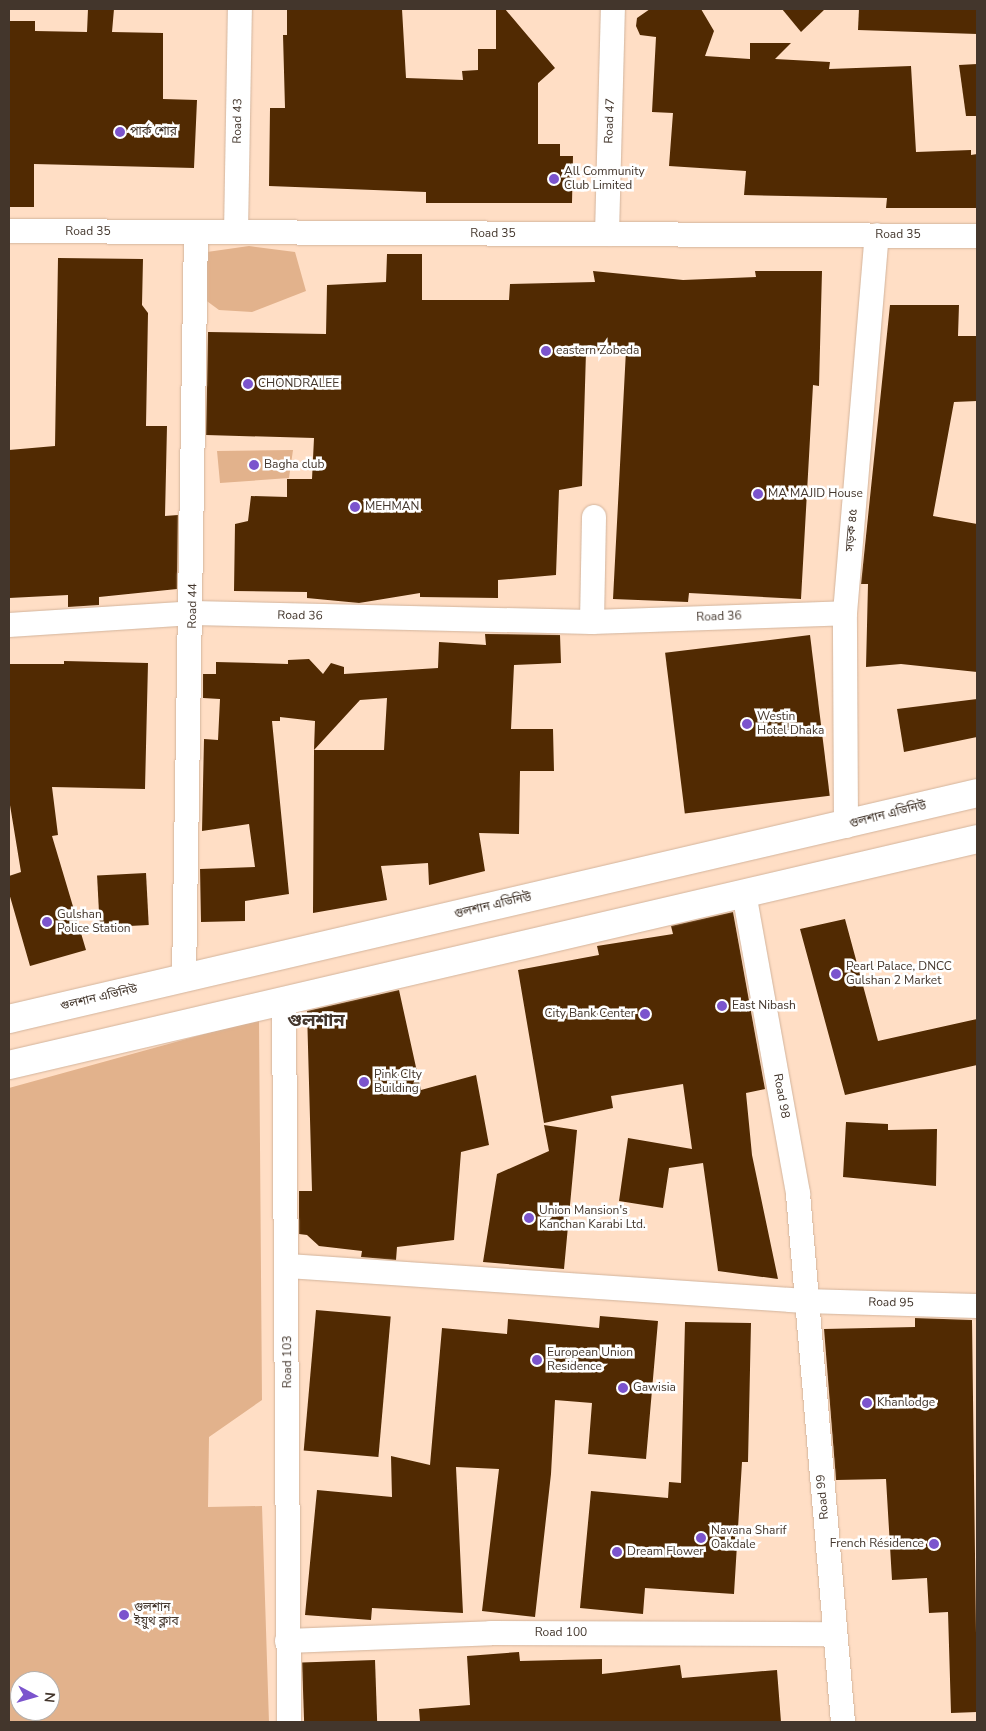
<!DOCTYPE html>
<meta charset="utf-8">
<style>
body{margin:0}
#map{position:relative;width:986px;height:1731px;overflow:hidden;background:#ffdec5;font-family:"Nunito Sans","Noto Sans Bengali",sans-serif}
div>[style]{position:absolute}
.green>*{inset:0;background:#e2b28c}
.building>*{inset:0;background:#512a02;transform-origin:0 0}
.roads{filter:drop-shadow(0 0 1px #d3b49c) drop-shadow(0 0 1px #d3b49c)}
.street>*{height:24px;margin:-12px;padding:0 12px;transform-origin:12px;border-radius:12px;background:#fff}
.secondary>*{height:28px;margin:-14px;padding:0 14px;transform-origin:14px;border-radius:14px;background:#fff}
.dots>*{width:14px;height:14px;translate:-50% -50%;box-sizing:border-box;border:2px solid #fff;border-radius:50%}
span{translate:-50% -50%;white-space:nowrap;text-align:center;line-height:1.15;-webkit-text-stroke:5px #fff;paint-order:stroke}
.street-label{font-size:12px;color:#43362c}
.poi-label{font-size:12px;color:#43362c}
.left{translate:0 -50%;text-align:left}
.right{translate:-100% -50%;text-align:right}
.district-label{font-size:18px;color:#43362c;font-weight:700}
.frame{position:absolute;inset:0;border:10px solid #43362c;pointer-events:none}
.north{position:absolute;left:10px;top:1671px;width:50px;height:50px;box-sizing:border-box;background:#fff;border:1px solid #b4afab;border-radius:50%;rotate:96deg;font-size:14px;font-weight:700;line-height:20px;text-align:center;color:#43362c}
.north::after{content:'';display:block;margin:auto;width:18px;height:22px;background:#7b54cd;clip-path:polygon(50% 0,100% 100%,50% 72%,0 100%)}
</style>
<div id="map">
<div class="green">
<i style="clip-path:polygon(249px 246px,295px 252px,306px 291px,252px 312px,219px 310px,200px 296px,200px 253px)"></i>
<i style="clip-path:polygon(293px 450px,289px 478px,220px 483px,217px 451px)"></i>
<i style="clip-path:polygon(evenodd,259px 1019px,262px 1400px,209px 1437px,208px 1507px,262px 1506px,269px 1722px,9px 1722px,9px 1088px,259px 1019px,20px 1681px,50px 1681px,50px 1711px,20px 1711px,20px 1681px)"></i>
</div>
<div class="building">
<i style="clip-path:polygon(88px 9px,114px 9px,112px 32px,163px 33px,163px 99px,197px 100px,194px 168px,34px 164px,34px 207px,9px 207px,9px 21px,35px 21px,35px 31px,87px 32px)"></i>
<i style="clip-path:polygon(287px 9px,402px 9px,406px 78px,463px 80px,462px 71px,478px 70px,478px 49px,496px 49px,496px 9px,505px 9px,555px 68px,538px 83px,538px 144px,560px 144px,560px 156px,573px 156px,572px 203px,426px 203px,426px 192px,269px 186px,270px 108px,285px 108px,283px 35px,287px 35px)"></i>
<i style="clip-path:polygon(650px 9px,701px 9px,714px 31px,705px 56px,750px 59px,750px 43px,791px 43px,775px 59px,830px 62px,829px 69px,911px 66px,916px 152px,971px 150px,971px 155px,977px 154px,977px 208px,886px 208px,887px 198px,744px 195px,746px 171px,669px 166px,673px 113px,652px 112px,656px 37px,640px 35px,636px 26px,637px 18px)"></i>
<i style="clip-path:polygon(782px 9px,825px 9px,801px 32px)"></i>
<i style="clip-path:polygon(859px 9px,977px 9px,977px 34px,858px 30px)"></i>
<i style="clip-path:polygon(977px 64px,977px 116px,966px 116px,959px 65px)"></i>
<i style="clip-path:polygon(387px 254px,422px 254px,422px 300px,509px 300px,510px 284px,595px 282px,593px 271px,683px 280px,756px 277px,755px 271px,822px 271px,819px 386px,813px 385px,801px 599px,689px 593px,688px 602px,613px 599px,626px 350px,586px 352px,582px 486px,559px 490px,556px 575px,498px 580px,498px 598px,420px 597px,420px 593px,359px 603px,307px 598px,307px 592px,234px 591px,235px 524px,248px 521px,251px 496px,287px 497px,287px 479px,312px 479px,314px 438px,206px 435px,208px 332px,326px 334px,327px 285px,386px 282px)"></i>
<i style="clip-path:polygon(58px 258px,143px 259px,142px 305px,148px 313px,146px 426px,167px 426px,165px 516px,178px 515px,177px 589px,99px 597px,99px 605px,68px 607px,68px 595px,9px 598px,9px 450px,55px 446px)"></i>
<i style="clip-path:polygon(890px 305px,959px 305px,958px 336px,977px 336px,977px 401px,954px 402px,933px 516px,977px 524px,977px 672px,901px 664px,866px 667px,868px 584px,861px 584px)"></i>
<i style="clip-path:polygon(485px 634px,560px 635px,561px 663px,514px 665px,511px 729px,553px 729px,554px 771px,520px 771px,519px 834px,479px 833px,485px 871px,429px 885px,428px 863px,381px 866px,387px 900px,313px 913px,314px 750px,384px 750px,387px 698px,360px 700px,314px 750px,315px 721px,280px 717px,280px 721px,272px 721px,289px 894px,245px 901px,245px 921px,201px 922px,200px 869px,255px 867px,249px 824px,202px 831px,204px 739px,218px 740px,220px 699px,203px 698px,203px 674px,216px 674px,216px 662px,288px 664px,288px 660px,309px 659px,323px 674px,331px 663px,344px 667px,344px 674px,438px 668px,439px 642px,486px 645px)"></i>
<i style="left:810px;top:635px;width:162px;height:146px;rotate:83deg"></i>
<i style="clip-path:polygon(64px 661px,148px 663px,145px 789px,52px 787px,58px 835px,52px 836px,86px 950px,30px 966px,9px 893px,9px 876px,21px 872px,9px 799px,9px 664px,64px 664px)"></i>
<i style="clip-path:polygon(977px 699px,977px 737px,904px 752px,897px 709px)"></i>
<i style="left:146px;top:873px;width:52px;height:49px;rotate:87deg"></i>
<i style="clip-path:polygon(733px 912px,765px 1089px,746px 1093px,752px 1155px,778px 1279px,718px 1271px,703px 1163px,669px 1168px,663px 1208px,619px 1201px,628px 1138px,692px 1149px,683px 1084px,611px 1096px,613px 1108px,544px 1123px,518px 970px,599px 955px,597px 946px,673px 934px,671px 926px)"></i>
<i style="clip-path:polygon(845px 919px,878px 1041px,977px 1019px,977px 1065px,845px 1095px,800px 929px)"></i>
<i style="clip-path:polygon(399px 990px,421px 1090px,476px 1075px,489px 1145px,461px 1152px,454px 1240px,397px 1247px,396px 1260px,361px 1257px,362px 1251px,319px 1246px,307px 1235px,299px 1234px,299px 1191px,312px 1191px,307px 1011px)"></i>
<i style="clip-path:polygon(846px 1122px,888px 1124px,888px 1130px,937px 1129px,936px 1186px,843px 1177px)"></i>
<i style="clip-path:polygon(544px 1125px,577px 1130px,564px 1269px,483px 1262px,497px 1174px,549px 1151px)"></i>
<i style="left:316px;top:1310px;width:75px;height:141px;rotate:5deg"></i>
<i style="clip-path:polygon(600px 1316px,658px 1321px,646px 1459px,588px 1454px,592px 1403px,555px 1400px,551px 1474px,535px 1617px,482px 1611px,499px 1469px,456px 1467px,463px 1613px,372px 1608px,371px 1620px,305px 1615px,317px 1490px,392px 1497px,391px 1456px,430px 1465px,442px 1328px,507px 1334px,508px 1319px,599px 1328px)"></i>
<i style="clip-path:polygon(915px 1318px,972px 1320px,977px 1712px,951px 1713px,948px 1612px,929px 1613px,927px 1578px,892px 1580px,886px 1479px,836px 1480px,824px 1329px,915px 1327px)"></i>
<i style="clip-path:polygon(685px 1322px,751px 1323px,748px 1462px,742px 1462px,734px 1594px,645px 1588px,643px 1614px,580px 1608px,591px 1491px,668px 1498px,669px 1482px,681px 1483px)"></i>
<i style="clip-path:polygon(519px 1652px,520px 1661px,602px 1659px,602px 1674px,680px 1665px,682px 1678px,777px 1670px,781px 1722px,420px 1722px,419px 1709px,470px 1705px,467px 1656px)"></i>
<i style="left:375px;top:1660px;width:62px;height:73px;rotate:88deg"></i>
</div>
<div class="roads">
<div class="street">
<i style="left:9px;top:231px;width:968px;rotate:0.3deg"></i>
<i style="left:236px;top:232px;width:223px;rotate:-89deg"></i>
<i style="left:607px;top:234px;width:225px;rotate:-88.5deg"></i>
<i style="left:592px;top:622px;width:105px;rotate:-88.9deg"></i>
<i style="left:9px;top:625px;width:184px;rotate:-3.7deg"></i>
<i style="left:193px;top:613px;width:399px;rotate:1.3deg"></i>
<i style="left:592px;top:622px;width:253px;rotate:-2deg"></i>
<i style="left:846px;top:826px;width:213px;rotate:-90.3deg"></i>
<i style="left:845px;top:613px;width:379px;rotate:-85.2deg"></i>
<i style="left:744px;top:893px;width:306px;rotate:79.8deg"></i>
<i style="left:798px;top:1194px;width:530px;rotate:85.13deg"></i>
<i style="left:184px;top:979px;width:747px;rotate:-89.08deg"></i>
<i style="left:284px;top:1001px;width:721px;rotate:89.6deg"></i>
<i style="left:288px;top:1266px;width:518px;rotate:3.87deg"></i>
<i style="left:805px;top:1301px;width:172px;rotate:1.7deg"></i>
<i style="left:287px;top:1641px;width:204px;rotate:-2.2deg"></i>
<i style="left:491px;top:1633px;width:344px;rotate:0.2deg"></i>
</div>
<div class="secondary">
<i style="left:9px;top:1019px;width:994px;rotate:-13.14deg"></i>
<i style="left:9px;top:1065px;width:994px;rotate:-13.14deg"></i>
</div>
</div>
<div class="dots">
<i style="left:120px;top:132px;background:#7b54cd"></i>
<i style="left:554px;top:179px;background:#7b54cd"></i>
<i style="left:546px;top:351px;background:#7b54cd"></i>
<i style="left:248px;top:384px;background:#7b54cd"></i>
<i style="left:254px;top:465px;background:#7b54cd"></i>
<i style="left:758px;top:494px;background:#7b54cd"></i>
<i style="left:355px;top:507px;background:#7b54cd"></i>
<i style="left:747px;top:724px;background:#7b54cd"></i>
<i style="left:47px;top:922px;background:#7b54cd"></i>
<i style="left:836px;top:974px;background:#7b54cd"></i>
<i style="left:722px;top:1006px;background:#7b54cd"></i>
<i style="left:645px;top:1014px;background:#7b54cd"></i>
<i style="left:364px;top:1082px;background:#7b54cd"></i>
<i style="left:529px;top:1218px;background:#7b54cd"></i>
<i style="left:537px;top:1360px;background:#7b54cd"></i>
<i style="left:623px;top:1388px;background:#7b54cd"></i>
<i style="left:867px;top:1403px;background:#7b54cd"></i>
<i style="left:701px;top:1538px;background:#7b54cd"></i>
<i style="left:934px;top:1544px;background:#7b54cd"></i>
<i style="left:617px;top:1552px;background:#7b54cd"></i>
<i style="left:124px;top:1615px;background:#7b54cd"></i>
</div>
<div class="street-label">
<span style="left:238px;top:121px;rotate:-89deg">Road 43</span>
<span style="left:610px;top:121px;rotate:-88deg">Road 47</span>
<span style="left:88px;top:232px">Road 35</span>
<span style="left:493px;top:234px">Road 35</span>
<span style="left:898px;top:235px">Road 35</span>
<span style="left:852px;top:530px;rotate:-85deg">সড়ক ৪৫</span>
<span style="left:193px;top:606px;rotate:-89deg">Road 44</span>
<span style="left:300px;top:616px;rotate:1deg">Road 36</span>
<span style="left:719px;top:617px;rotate:-2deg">Road 36</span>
<span style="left:888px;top:815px;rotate:-14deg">গুলশান এভিনিউ</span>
<span style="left:493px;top:906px;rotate:-13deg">গুলশান এভিনিউ</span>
<span style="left:99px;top:998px;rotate:-13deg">গুলশান এভিনিউ</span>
<span style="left:781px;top:1096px;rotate:80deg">Road 98</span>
<span style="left:891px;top:1303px;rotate:1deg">Road 95</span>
<span style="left:288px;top:1362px;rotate:-90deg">Road 103</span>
<span style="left:823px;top:1497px;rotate:-95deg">Road 99</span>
<span style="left:561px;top:1633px">Road 100</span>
</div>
<div class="poi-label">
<span class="left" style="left:130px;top:132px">পার্ক শোর</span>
<span class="left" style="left:564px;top:179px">All Community<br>Club Limited</span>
<span class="left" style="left:556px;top:351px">eastern Zobeda</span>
<span class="left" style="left:258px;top:384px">CHONDRALEE</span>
<span class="left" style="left:264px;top:465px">Bagha club</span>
<span class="left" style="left:768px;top:494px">MA MAJID House</span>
<span class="left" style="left:365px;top:507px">MEHMAN</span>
<span class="left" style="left:757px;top:724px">Westin<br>Hotel Dhaka</span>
<span class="left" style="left:57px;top:922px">Gulshan<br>Police Station</span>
<span class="left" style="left:846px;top:974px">Pearl Palace, DNCC<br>Gulshan 2 Market</span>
<span class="left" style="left:732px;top:1006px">East Nibash</span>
<span class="right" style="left:635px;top:1014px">City Bank Center</span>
<span class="left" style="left:374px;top:1082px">Pink CIty<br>Building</span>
<span class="left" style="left:539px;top:1218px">Union Mansion's<br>Kanchan Karabi Ltd.</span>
<span class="left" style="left:547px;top:1360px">European Union<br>Residence</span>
<span class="left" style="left:633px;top:1388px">Gawisia</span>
<span class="left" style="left:877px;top:1403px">Khanlodge</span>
<span class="left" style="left:711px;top:1538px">Navana Sharif<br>Oakdale</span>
<span class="right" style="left:924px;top:1544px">French Résidence</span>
<span class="left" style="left:627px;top:1552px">Dream Flower</span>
<span class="left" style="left:134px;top:1615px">গুলশান<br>ইয়ুথ ক্লাব</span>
</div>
<div class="district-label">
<span style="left:316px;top:1020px">গুলশান</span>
</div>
<div class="frame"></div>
<div class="north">N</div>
</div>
